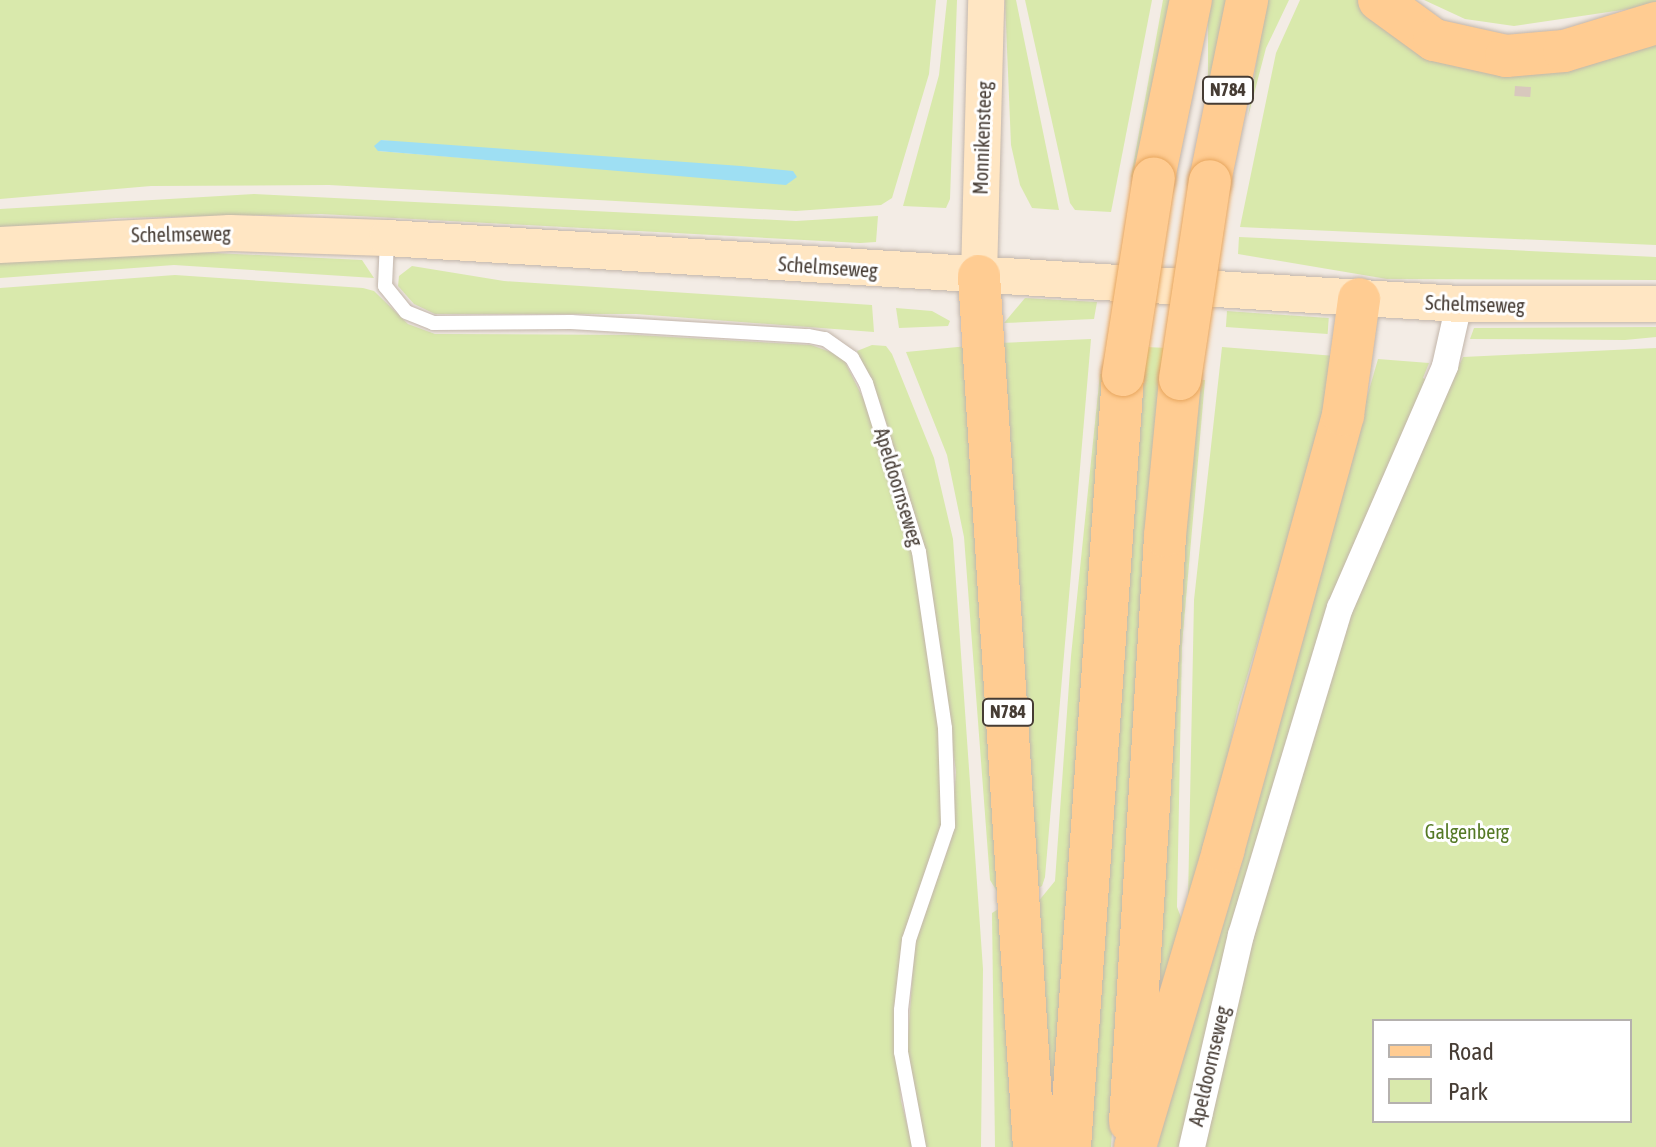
<!DOCTYPE html>
<style>
body{margin:0}
#map{position:relative;width:1656px;height:1147px;overflow:hidden;background:#f3ece5;font-family:"Asap Condensed",sans-serif}
div>[style]{position:absolute}
.green>*{inset:0;background:#d9e9ac;transform-origin:0 0}
.water>*{inset:0;background:#9edff3}
.building>*{inset:0;background:#d8c8bd;transform-origin:0 0}
.roads{filter:drop-shadow(0 0 2px #c2b5aa) drop-shadow(0 0 2px #c2b5aa)}
.lane>*{height:14px;margin:-7px;padding:0 7px;transform-origin:7px;border-radius:7px;background:#fff}
.street>*{height:26px;margin:-13px;padding:0 13px;transform-origin:13px;border-radius:13px;background:#fff}
.secondary>*{height:36px;margin:-18px;padding:0 18px;transform-origin:18px;border-radius:18px;background:#ffe6c3}
.primary>*{height:42px;margin:-21px;padding:0 21px;transform-origin:21px;border-radius:21px;background:#ffcc92}
.bridges{filter:drop-shadow(0 0 2px #e8a65e) drop-shadow(0 0 2px #e8a65e)}
.primary-bridge>*{height:42px;margin:-21px;padding:0 21px;transform-origin:21px;border-radius:21px;background:#ffcc92}
span{translate:-50% -50%;white-space:nowrap;text-align:center;line-height:1.15;-webkit-text-stroke:6px #fff;paint-order:stroke}
.shield-label span{padding:2px 6px;background:#fff;border:2px solid;border-radius:6px;-webkit-text-stroke-width:0}
.shield-label{font-size:18px;color:#463c34;font-weight:700}
.street-label{font-size:20px;color:#463c34}
.park-label{font-size:20px;color:#547925}
.legend{position:absolute;left:1372px;top:1019px;width:260px;height:104px;box-sizing:border-box;background:#fff;border:2px solid #b5b1ae;margin:0;padding:10px 14px;list-style:none;font-size:24px;color:#463c34}
.legend li{display:flex;align-items:center;gap:16px;height:40px}
.legend b{width:40px;border:2px solid #b5b1ae}
</style>
<div id="map">
<div class="green">
<i style="clip-path:polygon(evenodd,0 0,936px 0,929px 74px,892px 198px,881px 205px,796px 211px,329px 185px,151px 186px,0 199px,0 0,381px 140px,793px 184px,378px 151px,381px 140px)"></i>
<i style="clip-path:polygon(947px 0,957px 0,950px 199px,946px 208px,903px 206px,939px 75px)"></i>
<i style="clip-path:polygon(1005px 0,1016px 0,1059px 210px,1032px 208px,1020px 185px,1011px 145px)"></i>
<i style="clip-path:polygon(1025px 0,1152px 0,1111px 212px,1075px 210px,1070px 203px)"></i>
<i style="clip-path:polygon(1163px 0,1175px 0,1140px 177px,1131px 177px)"></i>
<i style="left:1208px;top:0;width:24px;height:180px"></i>
<i style="clip-path:polygon(1266px 0,1289px 0,1266px 48px,1248px 117px)"></i>
<i style="clip-path:polygon(1300px 0,1363px 0,1410px 39px,1656px 35px,1656px 245px,1240px 227px,1276px 53px)"></i>
<i style="clip-path:polygon(1424px 0,1656px 0,1656px 5px,1514px 26px,1465px 19px)"></i>
<i style="clip-path:polygon(254px 194px,796px 221px,878px 216px,876px 242px,860px 243px,321px 214px,116px 218px,0 229px,0 209px)"></i>
<i style="clip-path:polygon(1239px 237px,1656px 257px,1656px 280px,1387px 279px,1238px 254px)"></i>
<i style="clip-path:polygon(174px 251px,362px 260px,374px 278px,174px 265px,0 278px,0 260px)"></i>
<i style="clip-path:polygon(412px 266px,504px 281px,872px 305px,874px 332px,636px 314px,435px 314px,414px 304px,398px 286px,399px 276px)"></i>
<i style="clip-path:polygon(175px 275px,363px 288px,374px 291px,408px 324px,435px 334px,637px 335px,811px 345px,842px 356px,867px 406px,913px 554px,939px 729px,942px 825px,902px 940px,894px 1010px,901px 1101px,913px 1147px,0 1147px,0 288px)"></i>
<i style="clip-path:polygon(1025px 298px,1097px 302px,1094px 319px,1004px 323px)"></i>
<i style="clip-path:polygon(896px 308px,932px 311px,950px 321px,948px 326px,899px 328px)"></i>
<i style="left:1227px;top:311px;width:102px;height:16px;rotate:4deg"></i>
<i style="clip-path:polygon(1656px 327px,1656px 337px,1625px 340px,1470px 339px,1474px 328px)"></i>
<i style="clip-path:polygon(1091px 339px,1045px 877px,1042px 886px,1031px 892px,999px 343px)"></i>
<i style="clip-path:polygon(872px 345px,886px 346px,892px 354px,934px 458px,953px 539px,983px 969px,981px 1147px,925px 1147px,907px 1052px,915px 940px,951px 840px,956px 772px,926px 551px,880px 403px,857px 351px)"></i>
<i style="clip-path:polygon(968px 346px,998px 893px,990px 880px,964px 537px,947px 455px,906px 352px)"></i>
<i style="clip-path:polygon(1146px 347px,1167px 348px,1111px 1147px,1086px 1147px)"></i>
<i style="clip-path:polygon(1222px 347px,1335px 356px,1326px 412px,1238px 707px,1220px 794px,1188px 901px,1194px 600px)"></i>
<i style="clip-path:polygon(evenodd,1656px 348px,1656px 1147px,1158px 1147px,1171px 1077px,1378px 359px,1429px 363px,1423px 378px,1429px 381px,1348px 610px,1463px 357px,1656px 348px,1374px 1021px,1630px 1021px,1630px 1121px,1374px 1121px,1374px 1021px)"></i>
<i style="clip-path:polygon(1100px 374px,1109px 374px,1057px 1147px,1045px 1147px,1037px 903px,1055px 881px,1071px 656px)"></i>
<i style="clip-path:polygon(1193px 380px,1205px 380px,1182px 645px,1177px 907px,1182px 920px,1150px 1073px)"></i>
<i style="clip-path:polygon(1000px 908px,1020px 1147px,995px 1147px,992px 913px)"></i>
</div>
<div class="water">
<i style="clip-path:polygon(381px 140px,741px 166px,793px 171px,797px 177px,786px 185px,378px 151px,374px 146px)"></i>
</div>
<div class="building">
<i style="left:1515px;top:86px;width:16px;height:10px;rotate:4deg"></i>
</div>
<div class="roads">
<div class="lane">
<i style="left:387px;top:240px;width:46px;rotate:92.5deg"></i>
<i style="left:385px;top:286px;width:33px;rotate:51deg"></i>
<i style="left:406px;top:312px;width:29px;rotate:22deg"></i>
<i style="left:433px;top:323px;width:138px;rotate:-0.4deg"></i>
<i style="left:571px;top:322px;width:238px;rotate:3.4deg"></i>
<i style="left:809px;top:336px;width:16px;rotate:11deg"></i>
<i style="left:825px;top:339px;width:33px;rotate:35deg"></i>
<i style="left:852px;top:358px;width:29px;rotate:61deg"></i>
<i style="left:866px;top:383px;width:177px;rotate:72.6deg"></i>
<i style="left:919px;top:552px;width:178px;rotate:81.6deg"></i>
<i style="left:945px;top:728px;width:98px;rotate:88.2deg"></i>
<i style="left:948px;top:826px;width:120px;rotate:108.9deg"></i>
<i style="left:909px;top:940px;width:70px;rotate:96.5deg"></i>
<i style="left:901px;top:1010px;width:42px;rotate:90deg"></i>
<i style="left:901px;top:1052px;width:97px;rotate:79.3deg"></i>
</div>
<div class="street">
<i style="left:1192px;top:1147px;width:218px;rotate:-77deg"></i>
<i style="left:1241px;top:935px;width:342px;rotate:-73.2deg"></i>
<i style="left:1340px;top:608px;width:264px;rotate:-66.5deg"></i>
<i style="left:1445px;top:366px;width:64px;rotate:-77.3deg"></i>
</div>
<div class="secondary">
<i style="left:0;top:245px;width:230px;rotate:-3deg"></i>
<i style="left:230px;top:233px;width:157px;rotate:1.8deg"></i>
<i style="left:387px;top:238px;width:1074px;rotate:3.52deg"></i>
<i style="left:1459px;top:304px;width:197px"></i>
<i style="left:979px;top:276px;width:276px;rotate:-88.5deg"></i>
</div>
<div class="primary">
<i style="left:1379px;top:0;width:68px;rotate:36deg"></i>
<i style="left:1434px;top:40px;width:74px;rotate:12.5deg"></i>
<i style="left:1506px;top:56px;width:58px;rotate:-4.9deg"></i>
<i style="left:1564px;top:51px;width:96px;rotate:-16.9deg"></i>
<i style="left:1154px;top:178px;width:182px;rotate:-78.3deg"></i>
<i style="left:1210px;top:181px;width:185px;rotate:-78.4deg"></i>
<i style="left:979px;top:276px;width:873px;rotate:86.39deg"></i>
<i style="left:1130px;top:1122px;width:587px;rotate:-86.58deg"></i>
<i style="left:1165px;top:536px;width:158px;rotate:-84.5deg"></i>
<i style="left:1070px;top:1147px;width:774px;rotate:-86.07deg"></i>
<i style="left:1135px;top:1147px;width:309px;rotate:-73.4deg"></i>
<i style="left:1223px;top:851px;width:452px;rotate:-74.6deg"></i>
<i style="left:1343px;top:415px;width:117px;rotate:-82.1deg"></i>
</div>
</div>
<div class="bridges">
<div class="primary-bridge">
<i style="left:1123px;top:375px;width:199px;rotate:-81.1deg"></i>
<i style="left:1180px;top:379px;width:200px;rotate:-81.4deg"></i>
</div>
</div>
<div class="shield-label">
<span style="left:1228px;top:90px">N784</span>
<span style="left:1008px;top:712px">N784</span>
</div>
<div class="street-label">
<span style="left:982px;top:138px;rotate:-88deg">Monnikensteeg</span>
<span style="left:181px;top:234px;rotate:-1deg">Schelmseweg</span>
<span style="left:828px;top:267px;rotate:4deg">Schelmseweg</span>
<span style="left:1475px;top:304px;rotate:2deg">Schelmseweg</span>
<span style="left:899px;top:487px;rotate:73deg">Apeldoornseweg</span>
<span style="left:1209px;top:1066px;rotate:-77deg">Apeldoornseweg</span>
</div>
<div class="park-label">
<span style="left:1467px;top:831px">Galgenberg</span>
</div>
<ul class="legend">
<li><b style="height:10px;background:#ffcc92"></b>Road</li>
<li><b style="height:22px;background:#d9e9ac"></b>Park</li>
</ul>
</div>
